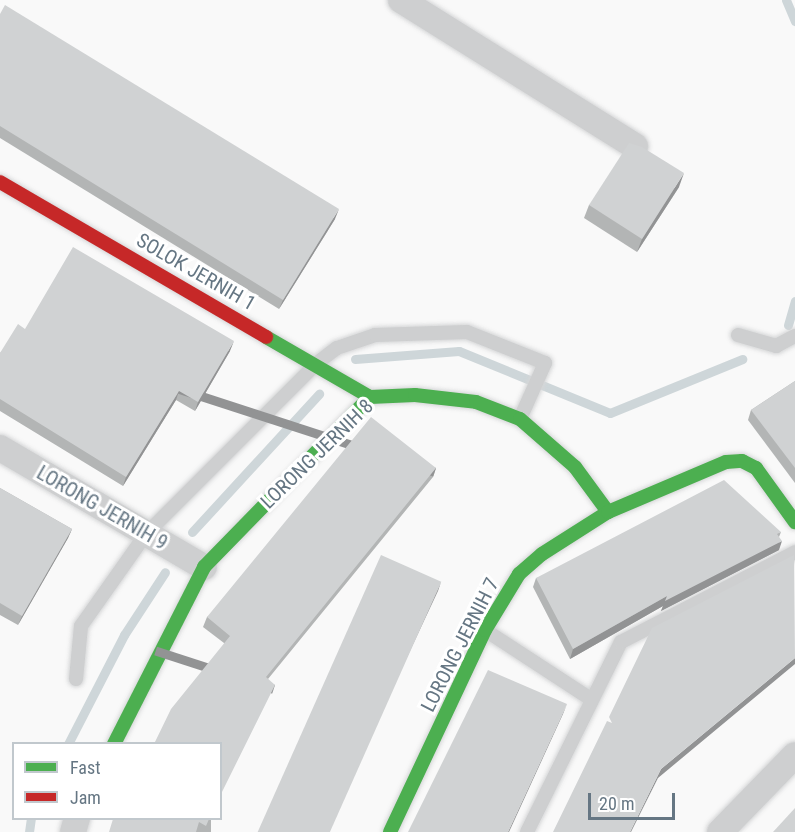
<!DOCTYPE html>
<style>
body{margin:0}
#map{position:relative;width:795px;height:832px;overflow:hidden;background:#f9f9f9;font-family:"Roboto Condensed",sans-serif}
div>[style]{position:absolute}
.stream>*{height:9px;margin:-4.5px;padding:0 4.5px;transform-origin:4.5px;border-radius:4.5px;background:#ced6d9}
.roads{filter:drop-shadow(0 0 2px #d5d6d7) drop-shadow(0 0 2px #d5d6d7)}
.lane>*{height:14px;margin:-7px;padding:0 7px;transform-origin:7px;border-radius:7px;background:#cecfd0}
.street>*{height:26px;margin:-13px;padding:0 13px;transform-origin:13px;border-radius:13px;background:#cecfd0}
.fast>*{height:14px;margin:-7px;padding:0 7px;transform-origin:7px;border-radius:7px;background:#4caf50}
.jam>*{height:14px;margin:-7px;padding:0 7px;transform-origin:7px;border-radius:7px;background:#c62828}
.wall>*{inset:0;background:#b3b5b5;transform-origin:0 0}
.shaded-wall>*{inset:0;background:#929394;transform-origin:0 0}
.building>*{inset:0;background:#d0d2d3;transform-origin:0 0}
span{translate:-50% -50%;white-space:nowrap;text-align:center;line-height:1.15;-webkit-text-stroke:6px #fff;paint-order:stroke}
.street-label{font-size:20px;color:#657683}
.legend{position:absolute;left:12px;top:742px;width:210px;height:78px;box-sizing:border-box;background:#fff;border:2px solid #c1c8cd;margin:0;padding:8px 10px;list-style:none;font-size:18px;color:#657683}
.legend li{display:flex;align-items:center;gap:12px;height:30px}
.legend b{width:30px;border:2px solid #c1c8cd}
.scale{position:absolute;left:588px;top:793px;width:87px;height:27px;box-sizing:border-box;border:3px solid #657683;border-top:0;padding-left:8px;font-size:18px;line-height:21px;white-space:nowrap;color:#657683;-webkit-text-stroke:4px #fff;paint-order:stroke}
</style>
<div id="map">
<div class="stream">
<i style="left:786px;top:0;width:23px;rotate:67deg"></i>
<i style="left:788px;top:325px;width:25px;rotate:-74deg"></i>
<i style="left:355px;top:359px;width:104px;rotate:-4.4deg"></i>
<i style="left:459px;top:351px;width:163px;rotate:22.3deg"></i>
<i style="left:610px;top:413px;width:143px;rotate:-22.2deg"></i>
<i style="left:192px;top:532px;width:188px;rotate:-47.4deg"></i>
<i style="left:68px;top:744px;width:123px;rotate:-62.8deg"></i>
<i style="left:124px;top:635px;width:75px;rotate:-56.9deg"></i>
<i style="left:29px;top:832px;width:14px;rotate:-82deg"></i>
</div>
<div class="roads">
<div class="lane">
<i style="left:738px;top:335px;width:40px;rotate:16deg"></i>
<i style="left:776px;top:346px;width:21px;rotate:-28deg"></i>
<i style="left:485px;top:630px;width:126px;rotate:33.1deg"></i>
<i style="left:76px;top:679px;width:53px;rotate:-84.6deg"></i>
<i style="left:81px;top:626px;width:113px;rotate:-54.8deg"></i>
<i style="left:146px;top:534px;width:242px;rotate:-45deg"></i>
<i style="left:317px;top:363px;width:25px;rotate:-37deg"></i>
<i style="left:337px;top:348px;width:40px;rotate:-18.9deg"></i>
<i style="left:375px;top:335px;width:92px;rotate:-1.9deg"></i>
<i style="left:467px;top:332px;width:84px;rotate:21.7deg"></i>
<i style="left:545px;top:363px;width:61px;rotate:114.1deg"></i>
<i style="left:527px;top:832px;width:212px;rotate:-63.7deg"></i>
<i style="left:621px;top:642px;width:196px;rotate:-27.3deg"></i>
</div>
<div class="street">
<i style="left:401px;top:0;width:276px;rotate:32deg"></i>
<i style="left:0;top:448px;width:236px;rotate:30.3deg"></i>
<i style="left:73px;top:832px;width:15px;rotate:-74deg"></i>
<i style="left:720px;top:832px;width:107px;rotate:-45.8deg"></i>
</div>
<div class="fast">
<i style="left:266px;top:337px;width:120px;rotate:30deg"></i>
<i style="left:114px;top:744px;width:199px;rotate:-63deg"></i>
<i style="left:204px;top:567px;width:238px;rotate:-45.7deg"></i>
<i style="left:370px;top:397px;width:45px;rotate:-2.5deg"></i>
<i style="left:415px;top:395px;width:61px;rotate:6.5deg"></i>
<i style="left:476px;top:402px;width:47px;rotate:21.1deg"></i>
<i style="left:520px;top:419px;width:73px;rotate:41.1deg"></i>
<i style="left:575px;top:467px;width:56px;rotate:53.7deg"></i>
<i style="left:390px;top:832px;width:223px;rotate:-64.8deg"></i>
<i style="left:485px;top:630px;width:66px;rotate:-58.7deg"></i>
<i style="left:519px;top:574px;width:30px;rotate:-41deg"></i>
<i style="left:542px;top:554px;width:78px;rotate:-32.5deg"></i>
<i style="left:608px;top:512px;width:128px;rotate:-23deg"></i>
<i style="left:726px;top:462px;width:16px;rotate:-4deg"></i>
<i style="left:742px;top:461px;width:16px;rotate:27deg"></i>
<i style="left:756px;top:468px;width:67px;rotate:54.2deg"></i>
</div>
<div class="jam">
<i style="left:0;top:182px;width:308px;rotate:30.2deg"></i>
</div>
</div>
<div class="wall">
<i style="clip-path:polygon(0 14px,335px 219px,279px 309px,0 138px)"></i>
<i style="clip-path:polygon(679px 187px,637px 252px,584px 218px,589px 205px)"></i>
<i style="clip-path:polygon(25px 329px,230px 351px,195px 411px,176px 400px,123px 486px,0 411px,0 353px)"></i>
<i style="clip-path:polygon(795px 381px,795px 483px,748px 420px,751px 410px)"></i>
<i style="clip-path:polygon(436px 468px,433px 477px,268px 679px,272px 694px,224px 643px,203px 627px,207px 617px)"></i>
<i style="clip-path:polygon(0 488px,72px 529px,68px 538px,18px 625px,0 615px)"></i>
<i style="clip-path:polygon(781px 532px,779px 537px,779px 550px,661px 611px,663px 606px,570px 659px,533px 587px,536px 578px)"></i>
<i style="left:113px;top:819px;width:98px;height:14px"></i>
</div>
<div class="shaded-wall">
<i style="clip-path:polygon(684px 173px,679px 187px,637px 252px,642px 239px)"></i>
<i style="clip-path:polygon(339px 209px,335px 219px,279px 309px,283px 300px)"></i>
<i style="clip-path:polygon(234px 341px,230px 351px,195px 411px,198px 402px)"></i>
<i style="clip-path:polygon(179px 391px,176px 400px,123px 486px,126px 477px)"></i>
<i style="left:436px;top:468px;width:9px;height:269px;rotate:108deg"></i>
<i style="clip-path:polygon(72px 529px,68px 538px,18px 625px,22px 616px)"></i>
<i style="clip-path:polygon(782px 541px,779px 550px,661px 611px,663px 606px,570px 659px,573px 649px,667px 596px)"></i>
<i style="clip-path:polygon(441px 582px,438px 591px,325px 832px,324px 832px)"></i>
<i style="clip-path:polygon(795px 658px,795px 664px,658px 778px,631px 832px,630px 832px,661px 769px)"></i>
<i style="left:275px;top:685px;width:9px;height:124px;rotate:108deg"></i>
<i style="clip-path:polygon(567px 704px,563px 714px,509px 832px,508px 832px)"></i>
</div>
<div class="building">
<i style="clip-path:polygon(5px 5px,339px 209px,283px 300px,0 126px,0 14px)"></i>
<i style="clip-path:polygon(629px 143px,642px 147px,684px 173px,642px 239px,589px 205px)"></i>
<i style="clip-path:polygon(73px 247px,234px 341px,198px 402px,179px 391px,126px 477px,0 399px,0 353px,18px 324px,25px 329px)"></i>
<i style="clip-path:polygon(795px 381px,795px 468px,751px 410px)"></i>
<i style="clip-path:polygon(371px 417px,436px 468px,266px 677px,275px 685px,220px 796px,220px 744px,154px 744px,171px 709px,230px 636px,207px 617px)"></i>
<i style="clip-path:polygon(724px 480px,781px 532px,777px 534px,782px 541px,665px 601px,667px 596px,573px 649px,536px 578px)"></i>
<i style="clip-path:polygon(0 488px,72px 529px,22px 616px,0 603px)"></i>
<i style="left:381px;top:555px;width:66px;height:306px;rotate:24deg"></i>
<i style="clip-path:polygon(794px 555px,795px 658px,661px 769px,630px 832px,553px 832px,607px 721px,612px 723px,609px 717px,652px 628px)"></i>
<i style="clip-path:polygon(488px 670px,567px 704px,508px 832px,408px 832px)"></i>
<i style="clip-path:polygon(795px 808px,795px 832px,773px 832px)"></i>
<i style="clip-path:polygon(113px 819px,209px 819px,206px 826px,199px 822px,196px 832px,109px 832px)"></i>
</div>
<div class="street-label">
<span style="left:196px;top:272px;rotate:30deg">SOLOK JERNIH 1</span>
<span style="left:317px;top:454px;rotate:-44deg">LORONG JERNIH 8</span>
<span style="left:102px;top:508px;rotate:30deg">LORONG JERNIH 9</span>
<span style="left:460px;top:645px;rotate:-63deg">LORONG JERNIH 7</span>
</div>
<ul class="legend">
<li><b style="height:8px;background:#4caf50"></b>Fast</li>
<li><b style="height:8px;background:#c62828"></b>Jam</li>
</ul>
<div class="scale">20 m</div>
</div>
